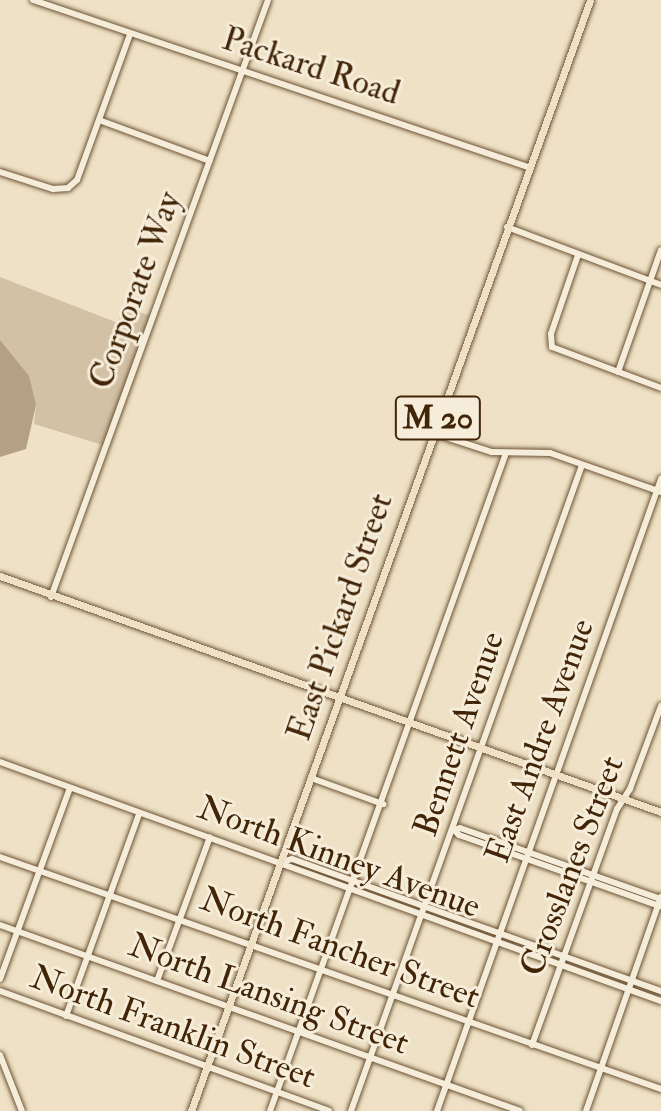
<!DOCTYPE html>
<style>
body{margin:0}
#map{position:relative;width:661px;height:1111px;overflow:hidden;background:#efe1c5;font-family:"IM FELL Double Pica",serif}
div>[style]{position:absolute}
.green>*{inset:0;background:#d2c1a5}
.water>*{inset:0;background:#b4a184}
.roads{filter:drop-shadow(0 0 2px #6d5436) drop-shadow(0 0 2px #6d5436)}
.minor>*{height:6px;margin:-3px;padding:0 3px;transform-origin:3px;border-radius:3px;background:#f5ecd9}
.major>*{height:7px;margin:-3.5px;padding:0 3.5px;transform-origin:3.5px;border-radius:3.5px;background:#efe1c5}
span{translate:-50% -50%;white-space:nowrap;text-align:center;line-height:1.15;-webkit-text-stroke:6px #f5ecd9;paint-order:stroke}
.shield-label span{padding:2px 6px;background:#f5ecd9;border:2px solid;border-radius:6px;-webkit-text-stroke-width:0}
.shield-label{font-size:32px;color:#422507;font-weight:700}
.street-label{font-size:34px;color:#422507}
</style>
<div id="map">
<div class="green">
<i style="clip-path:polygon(0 277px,118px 323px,123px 307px,152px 316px,106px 446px,34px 424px,36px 404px,0 340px)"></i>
</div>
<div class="water">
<i style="clip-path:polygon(0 340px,29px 376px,36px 405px,26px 449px,0 457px)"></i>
</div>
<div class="roads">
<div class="minor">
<i style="left:33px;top:0;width:522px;rotate:18.64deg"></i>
<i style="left:99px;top:120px;width:118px;rotate:20.3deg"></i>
<i style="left:0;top:172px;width:56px;rotate:17.8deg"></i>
<i style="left:53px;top:189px;width:15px;rotate:-4deg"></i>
<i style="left:68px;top:188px;width:12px;rotate:-42deg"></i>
<i style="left:77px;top:180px;width:155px;rotate:-70deg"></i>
<i style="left:507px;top:227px;width:165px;rotate:20.6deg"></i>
<i style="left:578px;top:255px;width:83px;rotate:108.9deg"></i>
<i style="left:551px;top:334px;width:13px;rotate:86deg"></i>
<i style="left:552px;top:347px;width:116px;rotate:20.6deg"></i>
<i style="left:618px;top:372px;width:129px;rotate:-70.6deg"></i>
<i style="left:433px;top:433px;width:62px;rotate:17.9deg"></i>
<i style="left:492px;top:452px;width:58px;rotate:1deg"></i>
<i style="left:550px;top:453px;width:118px;rotate:19.4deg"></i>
<i style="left:51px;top:597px;width:635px;rotate:-70.02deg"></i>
<i style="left:0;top:762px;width:703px;rotate:19.88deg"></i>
<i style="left:311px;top:778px;width:77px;rotate:19.9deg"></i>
<i style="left:454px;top:830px;width:7px;rotate:45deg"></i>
<i style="left:459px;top:835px;width:213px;rotate:19.5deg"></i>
<i style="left:454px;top:830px;width:6px;rotate:-18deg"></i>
<i style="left:460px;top:828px;width:213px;rotate:19.5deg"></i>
<i style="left:0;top:857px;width:701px;rotate:19.34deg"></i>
<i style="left:281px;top:862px;width:11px;rotate:-15deg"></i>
<i style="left:292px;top:859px;width:392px;rotate:19.7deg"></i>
<i style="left:0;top:925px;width:552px;rotate:19.68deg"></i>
<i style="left:0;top:979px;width:203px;rotate:-69.9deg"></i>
<i style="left:157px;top:981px;width:153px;rotate:-69.8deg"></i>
<i style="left:0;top:991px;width:350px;rotate:20deg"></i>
<i style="left:66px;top:1016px;width:215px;rotate:-70.1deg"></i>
<i style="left:532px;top:1045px;width:251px;rotate:-70.2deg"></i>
<i style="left:617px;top:809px;width:24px;rotate:-57deg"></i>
<i style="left:630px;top:789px;width:89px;rotate:-69.5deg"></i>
<i style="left:0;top:1055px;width:60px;rotate:68.6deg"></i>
<i style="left:270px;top:1111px;width:699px;rotate:-70.27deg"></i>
<i style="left:351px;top:1111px;width:686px;rotate:-70.32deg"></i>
<i style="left:437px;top:1111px;width:671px;rotate:-70.48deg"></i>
<i style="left:586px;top:1111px;width:227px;rotate:-70.7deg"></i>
</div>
<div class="major">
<i style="left:0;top:576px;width:702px;rotate:19.65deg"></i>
<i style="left:191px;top:1111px;width:1180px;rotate:-70.24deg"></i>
</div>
</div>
<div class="shield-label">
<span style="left:438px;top:418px">M 20</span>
</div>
<div class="street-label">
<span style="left:311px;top:66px;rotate:18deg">Packard Road</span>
<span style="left:135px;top:290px;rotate:-70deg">Corporate Way</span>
<span style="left:340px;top:617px;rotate:-71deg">East Pickard Street</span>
<span style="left:459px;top:734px;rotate:-71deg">Bennett Avenue</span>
<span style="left:540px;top:741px;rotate:-70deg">East Andre Avenue</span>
<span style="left:339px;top:857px;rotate:20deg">North Kinney Avenue</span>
<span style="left:572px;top:866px;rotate:-69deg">Crosslanes Street</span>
<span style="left:340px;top:948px;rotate:20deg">North Fancher Street</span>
<span style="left:269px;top:994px;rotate:20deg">North Lansing Street</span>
<span style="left:173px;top:1027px;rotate:20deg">North Franklin Street</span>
</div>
</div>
